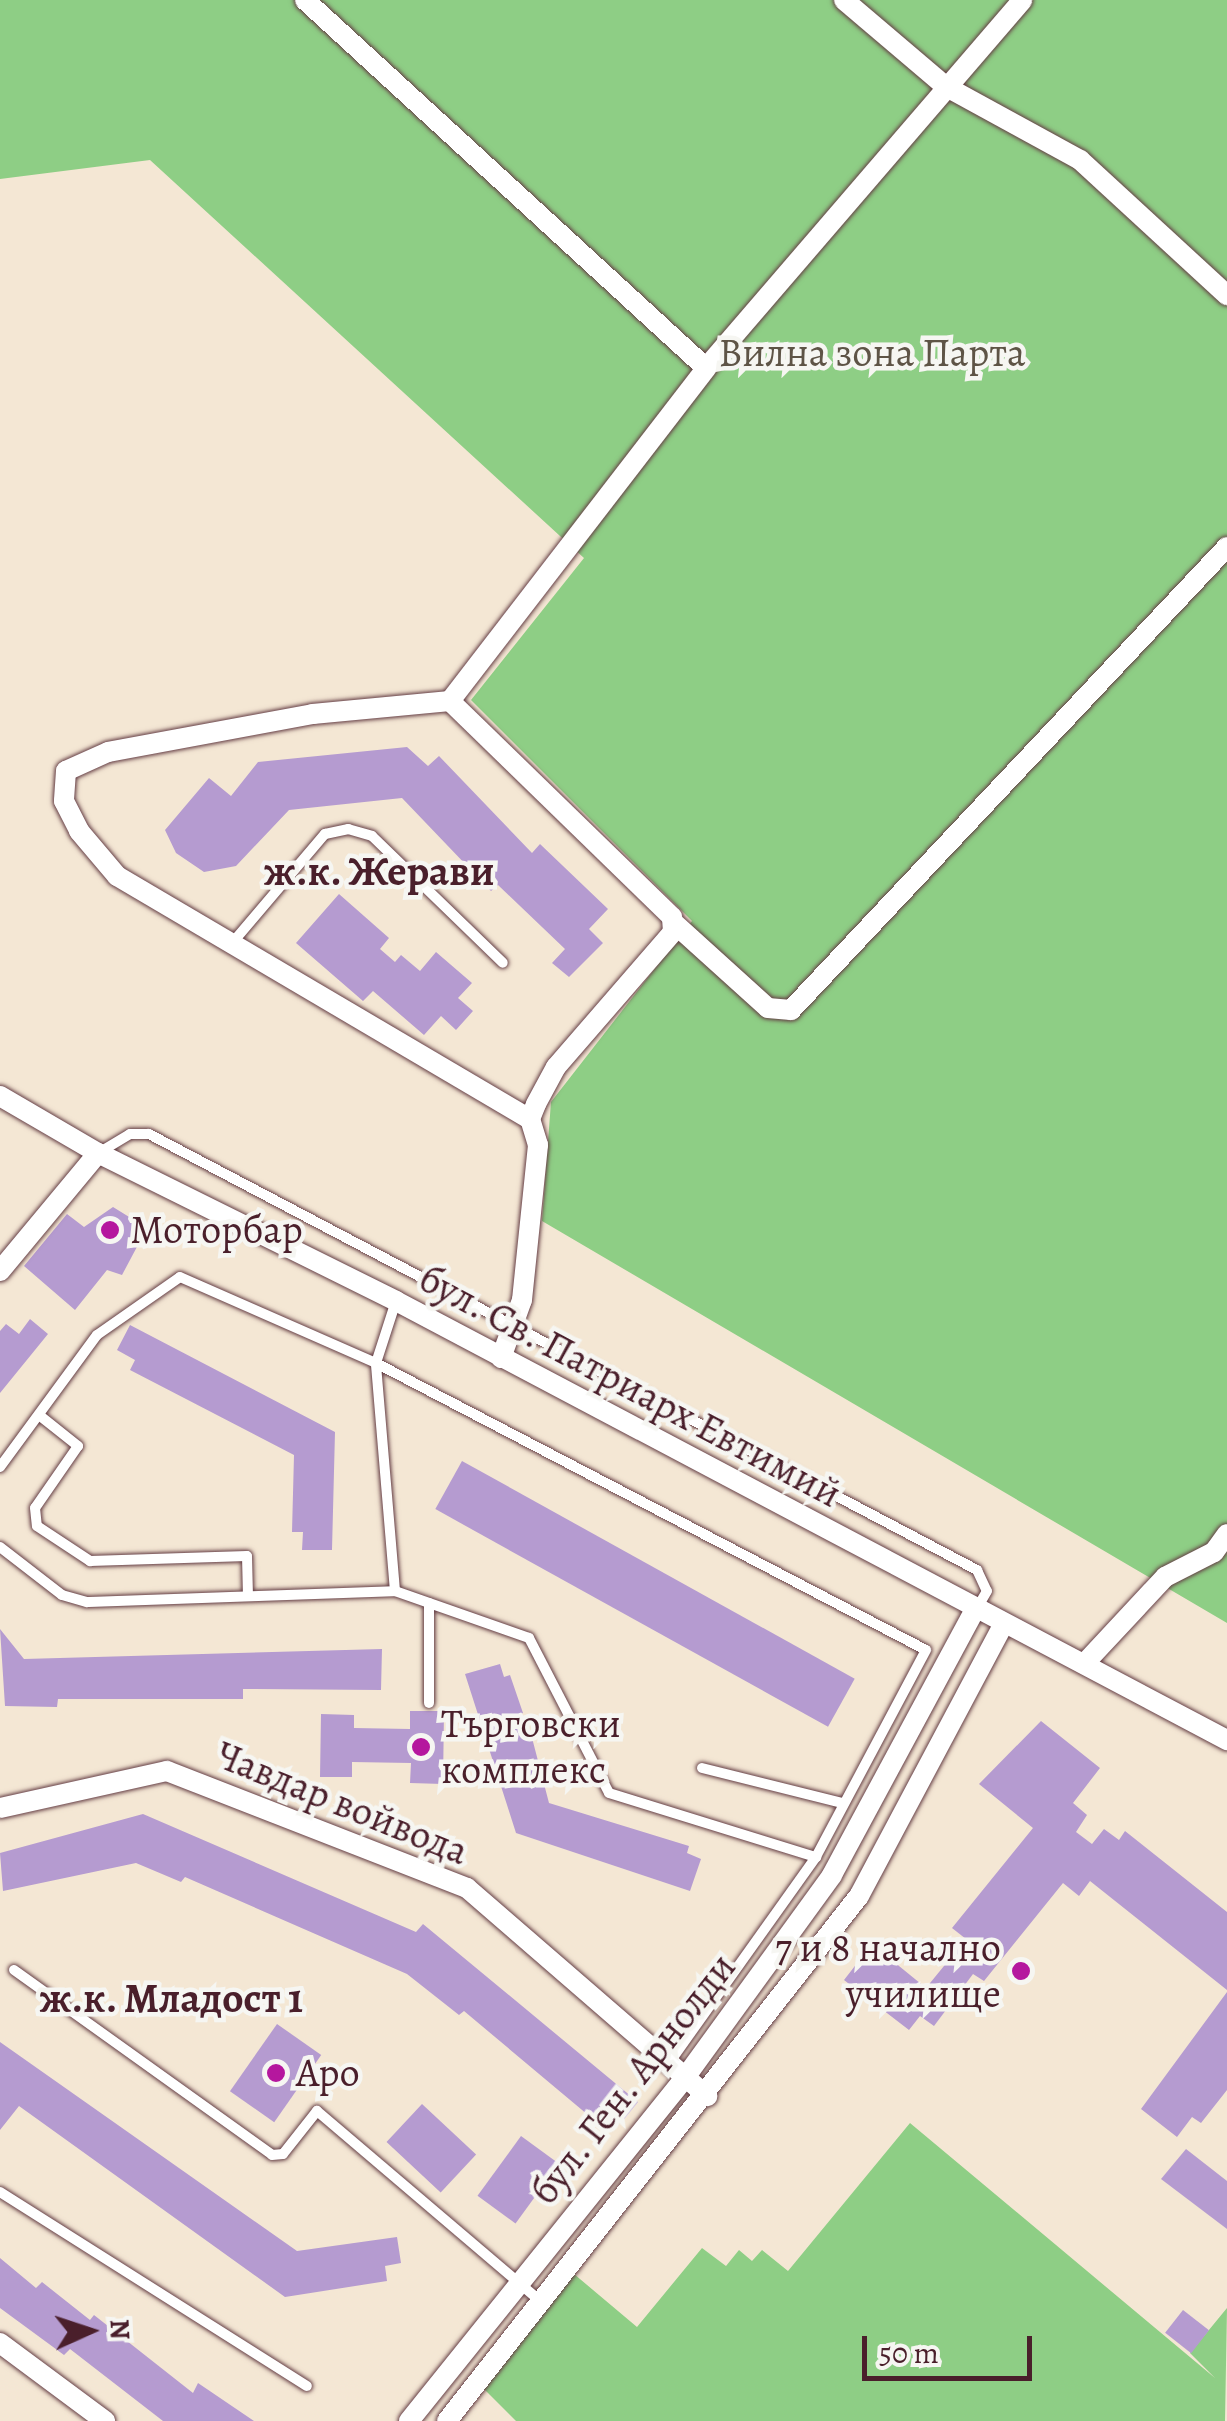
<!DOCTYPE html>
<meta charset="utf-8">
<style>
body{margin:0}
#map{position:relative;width:1227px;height:2421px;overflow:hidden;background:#f4e7d4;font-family:Alegreya,serif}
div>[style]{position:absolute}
.green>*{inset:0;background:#8ece85}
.building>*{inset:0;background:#b59bd0;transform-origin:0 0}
.roads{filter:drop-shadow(0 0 2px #643d44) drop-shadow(0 0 2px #643d44)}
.lane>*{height:10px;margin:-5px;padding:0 5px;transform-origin:5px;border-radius:5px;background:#fff}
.street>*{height:20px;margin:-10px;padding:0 10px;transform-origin:10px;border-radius:10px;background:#fff}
.dots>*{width:28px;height:28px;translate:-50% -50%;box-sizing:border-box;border:5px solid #f6f6f2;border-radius:50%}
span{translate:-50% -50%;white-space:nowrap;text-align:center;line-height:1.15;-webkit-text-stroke:9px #f6f6f2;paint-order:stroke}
.park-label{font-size:40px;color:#5e5446}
.poi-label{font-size:40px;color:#4a1f2b}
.left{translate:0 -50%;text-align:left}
.right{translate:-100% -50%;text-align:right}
.street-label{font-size:40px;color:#4a1f2b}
.neighbourhood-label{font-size:42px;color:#4a1f2b;font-weight:700}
.north{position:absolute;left:40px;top:2281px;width:100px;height:100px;-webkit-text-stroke:8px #f6f6f2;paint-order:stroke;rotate:87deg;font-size:28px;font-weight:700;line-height:40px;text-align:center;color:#4a1f2b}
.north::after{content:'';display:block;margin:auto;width:35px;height:45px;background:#4a1f2b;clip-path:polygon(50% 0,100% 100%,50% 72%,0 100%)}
.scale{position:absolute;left:862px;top:2336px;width:170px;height:45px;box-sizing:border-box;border:5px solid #4a1f2b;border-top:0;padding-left:12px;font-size:30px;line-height:35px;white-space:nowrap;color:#4a1f2b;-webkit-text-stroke:8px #f6f6f2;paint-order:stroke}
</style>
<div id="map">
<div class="green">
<i style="clip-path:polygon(0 0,1227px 0,1227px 1623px,542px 1221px,551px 1102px,692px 921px,471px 700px,584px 558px,150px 160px,0 179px)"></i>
<i style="clip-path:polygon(910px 2123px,1215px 2378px,1190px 2353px,1227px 2308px,1225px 2421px,516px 2421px,483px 2388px,574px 2274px,637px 2327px,702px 2248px,726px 2266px,739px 2250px,752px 2261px,762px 2250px,788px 2271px)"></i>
</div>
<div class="building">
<i style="clip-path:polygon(407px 747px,428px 766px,439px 756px,532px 853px,540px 844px,608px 909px,589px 929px,603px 943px,569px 977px,552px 963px,565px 949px,498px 885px,491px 891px,402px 798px,289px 810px,236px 866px,204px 872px,176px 853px,165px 830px,209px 778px,231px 796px,258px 762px)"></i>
<i style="clip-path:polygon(339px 894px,389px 938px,380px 949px,395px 962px,401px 955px,420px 971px,436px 952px,472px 983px,458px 998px,473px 1011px,456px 1030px,441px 1016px,424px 1035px,373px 991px,363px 1001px,296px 943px)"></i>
<i style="clip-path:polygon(113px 1207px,147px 1228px,122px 1275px,107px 1270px,75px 1310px,24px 1266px,67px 1214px,84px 1227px)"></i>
<i style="clip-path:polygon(30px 1319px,48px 1334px,0 1393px,0 1331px,6px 1324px,19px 1334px)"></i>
<i style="clip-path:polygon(130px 1325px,335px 1432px,332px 1550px,302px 1550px,303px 1532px,292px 1532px,294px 1455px,130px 1370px,135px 1360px,117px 1350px)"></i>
<i style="left:462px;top:1461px;width:449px;height:55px;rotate:29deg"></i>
<i style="clip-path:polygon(0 1629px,24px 1659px,382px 1649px,381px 1690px,243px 1689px,243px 1699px,58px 1699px,57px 1707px,5px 1706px)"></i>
<i style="clip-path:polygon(500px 1664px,504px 1677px,510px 1675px,523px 1713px,517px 1715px,524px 1737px,531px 1734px,549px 1803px,689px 1846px,687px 1853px,701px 1859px,690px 1891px,516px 1833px,465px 1674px)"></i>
<i style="clip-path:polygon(410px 1711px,444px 1711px,443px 1784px,410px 1783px,411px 1763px,352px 1762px,352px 1777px,320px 1777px,321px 1714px,354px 1715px,354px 1728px,410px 1729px)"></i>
<i style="clip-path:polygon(1041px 1721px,1100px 1768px,1073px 1803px,1087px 1815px,1076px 1832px,1092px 1844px,1104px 1829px,1119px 1840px,1125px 1831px,1227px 1912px,1227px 1990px,1090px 1881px,1079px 1896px,1063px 1883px,984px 1981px,973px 1974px,934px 2026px,920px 2016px,909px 2030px,844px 1980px,872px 1944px,926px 1988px,966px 1939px,952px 1928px,1033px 1828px,979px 1784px)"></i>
<i style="clip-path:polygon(143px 1814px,416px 1932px,423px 1924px,638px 2102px,621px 2123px,604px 2109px,594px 2120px,464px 2011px,459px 2015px,407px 1974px,185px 1877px,181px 1882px,136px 1863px,3px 1891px,0 1853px)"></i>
<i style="clip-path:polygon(1227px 1992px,1227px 2090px,1201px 2123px,1192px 2117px,1177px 2137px,1141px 2109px)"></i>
<i style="left:277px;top:2024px;width:54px;height:82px;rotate:35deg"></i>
<i style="clip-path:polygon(0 2042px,297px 2251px,397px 2237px,401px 2263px,385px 2266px,387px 2281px,285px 2297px,19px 2106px,0 2130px)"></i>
<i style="left:422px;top:2104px;width:74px;height:52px;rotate:43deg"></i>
<i style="left:521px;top:2136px;width:47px;height:74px;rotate:36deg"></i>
<i style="clip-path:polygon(1186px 2149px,1227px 2181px,1227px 2229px,1161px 2179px)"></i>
<i style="clip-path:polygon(0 2258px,36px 2288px,42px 2282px,90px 2320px,94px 2315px,193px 2393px,198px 2383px,254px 2421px,163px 2421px,70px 2349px,64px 2355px,0 2308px)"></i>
<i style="left:1183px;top:2310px;width:33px;height:29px;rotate:38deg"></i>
</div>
<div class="roads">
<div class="lane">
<i style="left:233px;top:942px;width:142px;rotate:-49.6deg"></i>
<i style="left:325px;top:834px;width:24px;rotate:-12deg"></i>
<i style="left:348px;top:829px;width:25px;rotate:16deg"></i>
<i style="left:372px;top:836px;width:182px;rotate:44.1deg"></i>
<i style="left:100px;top:1152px;width:35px;rotate:-31deg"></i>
<i style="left:130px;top:1134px;width:19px"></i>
<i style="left:149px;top:1134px;width:936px;rotate:27.77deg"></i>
<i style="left:977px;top:1570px;width:23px;rotate:65deg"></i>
<i style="left:987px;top:1591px;width:20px;rotate:120deg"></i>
<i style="left:39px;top:1415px;width:50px;rotate:38.5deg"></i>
<i style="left:78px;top:1446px;width:75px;rotate:124.7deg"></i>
<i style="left:35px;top:1508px;width:18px;rotate:84deg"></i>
<i style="left:37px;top:1526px;width:64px;rotate:33.4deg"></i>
<i style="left:90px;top:1561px;width:157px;rotate:-1.8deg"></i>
<i style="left:247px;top:1556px;width:40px;rotate:88.6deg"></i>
<i style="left:0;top:1467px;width:164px;rotate:-53.7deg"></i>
<i style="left:97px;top:1335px;width:101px;rotate:-34.9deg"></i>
<i style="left:180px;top:1277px;width:214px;rotate:23.7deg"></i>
<i style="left:376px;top:1363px;width:620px;rotate:27.56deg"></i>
<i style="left:926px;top:1650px;width:234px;rotate:118deg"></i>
<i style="left:816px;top:1857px;width:253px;rotate:125.5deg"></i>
<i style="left:0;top:1547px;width:78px;rotate:37.7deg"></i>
<i style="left:62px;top:1595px;width:26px;rotate:16deg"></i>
<i style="left:87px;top:1602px;width:308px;rotate:-2deg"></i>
<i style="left:395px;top:1591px;width:229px;rotate:-94.8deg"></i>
<i style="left:376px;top:1363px;width:65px;rotate:-72.1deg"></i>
<i style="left:395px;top:1591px;width:142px;rotate:19.3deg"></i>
<i style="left:529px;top:1638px;width:174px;rotate:62.7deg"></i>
<i style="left:609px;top:1793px;width:217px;rotate:17.2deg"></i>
<i style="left:429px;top:1703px;width:100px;rotate:-90deg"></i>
<i style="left:702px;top:1768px;width:144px;rotate:14deg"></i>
<i style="left:14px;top:1970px;width:317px;rotate:35.6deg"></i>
<i style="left:272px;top:2155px;width:11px;rotate:-5deg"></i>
<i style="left:283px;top:2154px;width:55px;rotate:-51.7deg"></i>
<i style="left:317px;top:2111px;width:293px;rotate:40.4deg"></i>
<i style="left:0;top:2192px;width:363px;rotate:32.3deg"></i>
</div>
<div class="street">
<i style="left:305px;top:0;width:544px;rotate:42.54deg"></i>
<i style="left:844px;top:0;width:133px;rotate:40.4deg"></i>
<i style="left:945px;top:86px;width:154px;rotate:28.7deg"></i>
<i style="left:1080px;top:160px;width:200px;rotate:42.6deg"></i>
<i style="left:450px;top:701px;width:420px;rotate:-52.4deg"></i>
<i style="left:706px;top:368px;width:485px;rotate:-49.3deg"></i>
<i style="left:675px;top:924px;width:125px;rotate:42.1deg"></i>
<i style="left:768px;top:1008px;width:23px;rotate:5deg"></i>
<i style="left:791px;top:1010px;width:636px;rotate:-46.72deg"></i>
<i style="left:0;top:1096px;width:113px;rotate:30.2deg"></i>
<i style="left:98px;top:1153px;width:333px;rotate:26.4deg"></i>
<i style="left:396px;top:1301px;width:940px;rotate:27.85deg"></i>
<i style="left:0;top:1271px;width:153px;rotate:-50.3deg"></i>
<i style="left:501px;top:1358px;width:62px;rotate:-70.1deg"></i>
<i style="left:522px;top:1300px;width:156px;rotate:-84.1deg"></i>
<i style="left:538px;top:1145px;width:27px;rotate:-107deg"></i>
<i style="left:530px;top:1119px;width:16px;rotate:-68deg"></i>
<i style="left:536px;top:1104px;width:42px;rotate:-61.6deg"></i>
<i style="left:556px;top:1067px;width:179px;rotate:-49.1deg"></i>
<i style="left:673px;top:932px;width:15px;rotate:-94deg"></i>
<i style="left:672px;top:917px;width:310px;rotate:-135.8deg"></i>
<i style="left:450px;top:701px;width:138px;rotate:174.6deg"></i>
<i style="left:313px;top:714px;width:208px;rotate:169.5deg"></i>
<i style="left:108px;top:752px;width:46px;rotate:155.7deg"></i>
<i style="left:66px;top:771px;width:30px;rotate:94deg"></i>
<i style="left:64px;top:801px;width:34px;rotate:63deg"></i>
<i style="left:79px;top:831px;width:59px;rotate:49.8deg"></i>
<i style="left:117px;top:876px;width:479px;rotate:30.5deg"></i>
<i style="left:1084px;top:1664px;width:119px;rotate:-47deg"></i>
<i style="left:1165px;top:1577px;width:55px;rotate:-27deg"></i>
<i style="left:1214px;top:1552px;width:22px;rotate:-54deg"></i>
<i style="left:0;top:1808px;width:171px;rotate:-12.5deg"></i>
<i style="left:167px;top:1771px;width:322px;rotate:21.3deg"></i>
<i style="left:467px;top:1888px;width:318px;rotate:40.9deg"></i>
<i style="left:0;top:2343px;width:131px;rotate:36.6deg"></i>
<i style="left:409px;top:2421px;width:439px;rotate:-51.2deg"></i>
<i style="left:684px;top:2079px;width:252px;rotate:-54deg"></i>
<i style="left:832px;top:1875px;width:303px;rotate:-61.7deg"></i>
<i style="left:447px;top:2421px;width:667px;rotate:-51.88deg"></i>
<i style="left:859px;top:1896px;width:309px;rotate:-62deg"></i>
</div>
</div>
<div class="dots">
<i style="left:110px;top:1230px;background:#b5179e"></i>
<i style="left:421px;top:1747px;background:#b5179e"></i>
<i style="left:1021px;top:1971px;background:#b5179e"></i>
<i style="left:276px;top:2073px;background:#b5179e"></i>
</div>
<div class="park-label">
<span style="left:872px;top:353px">Вилна зона Парта</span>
</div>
<div class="poi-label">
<span class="left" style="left:130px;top:1230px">Моторбар</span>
<span class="left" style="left:441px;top:1747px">Търговски<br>комплекс</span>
<span class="right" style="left:1001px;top:1971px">7 и 8 начално<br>училище</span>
<span class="left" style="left:296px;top:2073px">Аро</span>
</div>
<div class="street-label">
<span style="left:630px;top:1386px;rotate:28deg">бул. Св. Патриарх Евтимий</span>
<span style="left:342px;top:1803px;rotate:22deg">Чавдар войвода</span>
<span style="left:633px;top:2079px;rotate:-52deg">бул. Ген. Арнолди</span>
</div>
<div class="neighbourhood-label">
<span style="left:379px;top:871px">ж.к. Жерави</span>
<span style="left:171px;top:1998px">ж.к. Младост 1</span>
</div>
<div class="north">N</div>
<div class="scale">50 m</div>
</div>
